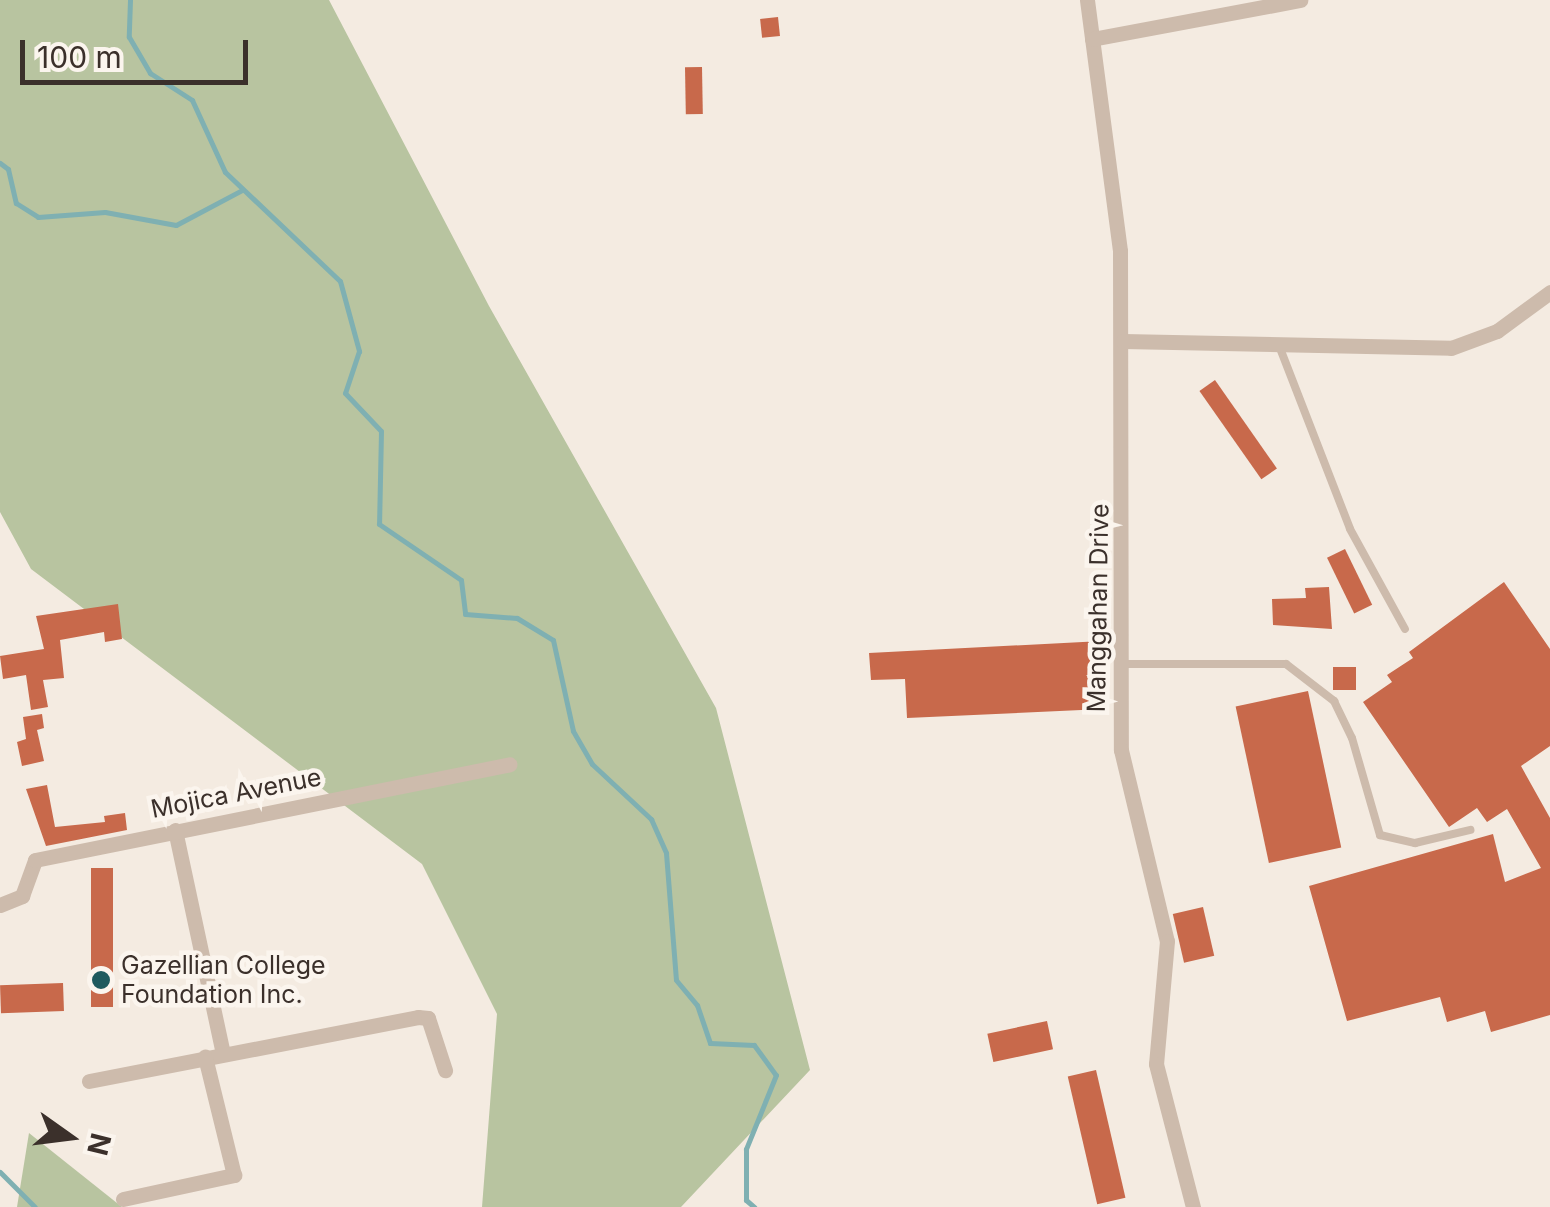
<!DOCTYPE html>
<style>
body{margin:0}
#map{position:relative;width:1550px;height:1207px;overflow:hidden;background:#f4ebe1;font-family:Inter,sans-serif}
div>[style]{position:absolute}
.green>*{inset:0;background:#b8c4a0}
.stream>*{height:5px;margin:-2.5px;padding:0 2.5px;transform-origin:2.5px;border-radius:2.5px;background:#7fb0b2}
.building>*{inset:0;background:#c8694b;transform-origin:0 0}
.service>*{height:8px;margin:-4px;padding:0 4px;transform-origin:4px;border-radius:4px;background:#cdbbac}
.minor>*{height:15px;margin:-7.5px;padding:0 7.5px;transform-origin:7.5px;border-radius:7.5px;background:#cdbbac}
.dots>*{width:28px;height:28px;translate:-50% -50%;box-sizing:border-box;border:5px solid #fbf5ee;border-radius:50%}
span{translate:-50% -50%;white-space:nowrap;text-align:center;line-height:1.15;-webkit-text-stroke:9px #fbf5ee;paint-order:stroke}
.street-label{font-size:25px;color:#3b302b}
.poi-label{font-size:25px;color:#3b302b}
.left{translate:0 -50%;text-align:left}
.north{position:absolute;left:20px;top:1087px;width:100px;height:100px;-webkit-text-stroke:8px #fbf5ee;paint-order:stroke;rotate:104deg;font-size:28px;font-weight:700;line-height:40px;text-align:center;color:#3b302b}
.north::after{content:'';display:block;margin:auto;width:35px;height:45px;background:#3b302b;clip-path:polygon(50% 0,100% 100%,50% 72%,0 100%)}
.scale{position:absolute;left:20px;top:40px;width:228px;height:45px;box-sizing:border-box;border:5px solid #3b302b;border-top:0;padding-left:12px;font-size:30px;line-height:35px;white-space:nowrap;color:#3b302b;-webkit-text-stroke:8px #fbf5ee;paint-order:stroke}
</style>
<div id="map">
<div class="green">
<i style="clip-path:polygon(0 0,329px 0,489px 306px,716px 708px,810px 1070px,681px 1207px,482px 1207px,497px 1014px,422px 864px,31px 569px,0 512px)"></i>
<i style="clip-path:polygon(29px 1133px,122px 1207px,17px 1207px)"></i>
</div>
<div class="stream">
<i style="left:130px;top:0;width:37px;rotate:92deg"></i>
<i style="left:129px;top:37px;width:42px;rotate:59.7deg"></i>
<i style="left:150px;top:73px;width:50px;rotate:32.7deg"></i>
<i style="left:192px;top:100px;width:79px;rotate:65.4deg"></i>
<i style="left:225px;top:172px;width:158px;rotate:43.5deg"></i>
<i style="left:340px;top:281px;width:73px;rotate:74.8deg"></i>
<i style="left:359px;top:351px;width:44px;rotate:108.4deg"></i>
<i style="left:345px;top:393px;width:52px;rotate:46.5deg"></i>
<i style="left:381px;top:431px;width:93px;rotate:91.2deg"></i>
<i style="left:379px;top:524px;width:99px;rotate:34.3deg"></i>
<i style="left:461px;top:580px;width:34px;rotate:83deg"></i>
<i style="left:465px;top:614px;width:52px;rotate:4.4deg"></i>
<i style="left:517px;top:618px;width:42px;rotate:31.4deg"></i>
<i style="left:553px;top:640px;width:93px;rotate:77.6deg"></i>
<i style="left:573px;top:731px;width:38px;rotate:60deg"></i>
<i style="left:592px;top:764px;width:81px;rotate:43deg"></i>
<i style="left:651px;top:819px;width:37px;rotate:66deg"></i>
<i style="left:666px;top:853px;width:127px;rotate:85.5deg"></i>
<i style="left:676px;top:980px;width:33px;rotate:50deg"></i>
<i style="left:697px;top:1005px;width:40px;rotate:71.1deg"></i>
<i style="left:710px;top:1043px;width:44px;rotate:2.6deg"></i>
<i style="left:754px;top:1045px;width:37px;rotate:54deg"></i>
<i style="left:776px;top:1075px;width:80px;rotate:112.1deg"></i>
<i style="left:746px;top:1149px;width:51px;rotate:90deg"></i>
<i style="left:746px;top:1200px;width:11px;rotate:41deg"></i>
<i style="left:0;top:163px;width:10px;rotate:37deg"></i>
<i style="left:8px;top:169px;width:35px;rotate:77deg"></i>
<i style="left:16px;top:203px;width:26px;rotate:32deg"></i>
<i style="left:38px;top:217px;width:67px;rotate:-4.3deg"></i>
<i style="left:105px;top:212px;width:72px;rotate:10.4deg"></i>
<i style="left:176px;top:225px;width:75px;rotate:-27.9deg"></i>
<i style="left:0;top:1172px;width:49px;rotate:45deg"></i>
</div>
<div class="building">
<i style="left:778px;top:17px;width:19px;height:18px;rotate:84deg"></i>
<i style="left:702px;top:67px;width:47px;height:17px;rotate:89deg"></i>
<i style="left:1215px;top:380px;width:108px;height:19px;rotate:55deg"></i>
<i style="left:1345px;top:549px;width:62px;height:20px;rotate:64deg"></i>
<i style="clip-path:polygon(1504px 582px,1550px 649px,1550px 746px,1521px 766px,1550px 818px,1550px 1015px,1491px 1032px,1485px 1011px,1447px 1022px,1440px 997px,1347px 1021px,1309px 886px,1493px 834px,1505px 882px,1541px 868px,1507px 809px,1487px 822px,1477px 808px,1449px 827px,1363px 702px,1392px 682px,1387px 675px,1413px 658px,1409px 652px)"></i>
<i style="clip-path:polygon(1329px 587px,1332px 629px,1273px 625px,1272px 599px,1306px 598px,1305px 588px)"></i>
<i style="clip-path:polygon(118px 604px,122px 639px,105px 642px,104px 632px,60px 640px,64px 678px,43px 680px,48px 707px,31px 710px,26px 675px,3px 679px,0 656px,44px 649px,36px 616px)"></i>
<i style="clip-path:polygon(1102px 641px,1103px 709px,907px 718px,905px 679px,871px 680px,869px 653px)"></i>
<i style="left:1333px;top:667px;width:23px;height:23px"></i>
<i style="left:1308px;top:691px;width:160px;height:74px;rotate:78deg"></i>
<i style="clip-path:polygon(42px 714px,44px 728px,37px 730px,44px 761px,22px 766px,17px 742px,26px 739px,23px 717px)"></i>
<i style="clip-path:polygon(47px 785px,55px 827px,105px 822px,104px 816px,125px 813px,127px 830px,46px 846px,26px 789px)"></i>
<i style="left:91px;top:868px;width:22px;height:139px"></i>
<i style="left:1203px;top:907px;width:50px;height:31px;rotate:77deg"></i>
<i style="left:63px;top:983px;width:28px;height:63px;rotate:88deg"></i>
<i style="left:1047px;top:1021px;width:29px;height:61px;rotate:78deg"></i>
<i style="left:1096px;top:1070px;width:131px;height:29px;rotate:77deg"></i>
</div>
<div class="service">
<i style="left:1278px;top:343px;width:199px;rotate:68.8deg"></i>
<i style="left:1350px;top:529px;width:114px;rotate:61.2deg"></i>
<i style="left:1124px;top:664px;width:162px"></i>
<i style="left:1286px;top:664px;width:61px;rotate:37.6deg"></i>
<i style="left:1334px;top:701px;width:41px;rotate:64.1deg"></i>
<i style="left:1352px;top:738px;width:101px;rotate:73.9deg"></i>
<i style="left:1380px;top:835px;width:36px;rotate:13deg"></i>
<i style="left:1415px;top:843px;width:57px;rotate:-13.3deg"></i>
</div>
<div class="minor">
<i style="left:1087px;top:0;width:253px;rotate:82.5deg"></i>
<i style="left:1120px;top:251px;width:499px;rotate:89.9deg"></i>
<i style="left:1121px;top:750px;width:196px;rotate:76.5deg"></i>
<i style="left:1167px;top:941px;width:123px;rotate:95.1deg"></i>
<i style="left:1156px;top:1064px;width:148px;rotate:75.5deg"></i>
<i style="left:1092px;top:39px;width:212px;rotate:-10.6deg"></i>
<i style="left:1123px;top:341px;width:328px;rotate:1.2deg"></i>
<i style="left:1451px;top:348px;width:49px;rotate:-20.3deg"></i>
<i style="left:1497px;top:331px;width:66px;rotate:-36.3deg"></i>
<i style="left:175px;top:830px;width:228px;rotate:77.9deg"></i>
<i style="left:0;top:905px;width:24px;rotate:-22deg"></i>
<i style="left:22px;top:896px;width:38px;rotate:-70deg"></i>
<i style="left:35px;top:860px;width:484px;rotate:-11.4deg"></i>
<i style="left:89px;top:1081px;width:335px;rotate:-11deg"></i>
<i style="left:418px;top:1017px;width:10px;rotate:6deg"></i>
<i style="left:428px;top:1018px;width:55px;rotate:71.9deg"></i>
<i style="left:123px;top:1199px;width:114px;rotate:-12.2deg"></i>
<i style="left:234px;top:1175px;width:122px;rotate:-103.8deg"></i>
</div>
<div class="dots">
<i style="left:101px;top:980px;background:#1f5a5e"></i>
</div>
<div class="street-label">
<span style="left:1098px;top:608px;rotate:-89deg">Manggahan Drive</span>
<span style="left:236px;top:793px;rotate:-11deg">Mojica Avenue</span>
</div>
<div class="poi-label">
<span class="left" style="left:121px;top:980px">Gazellian College<br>Foundation Inc.</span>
</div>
<div class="north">N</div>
<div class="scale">100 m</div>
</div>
